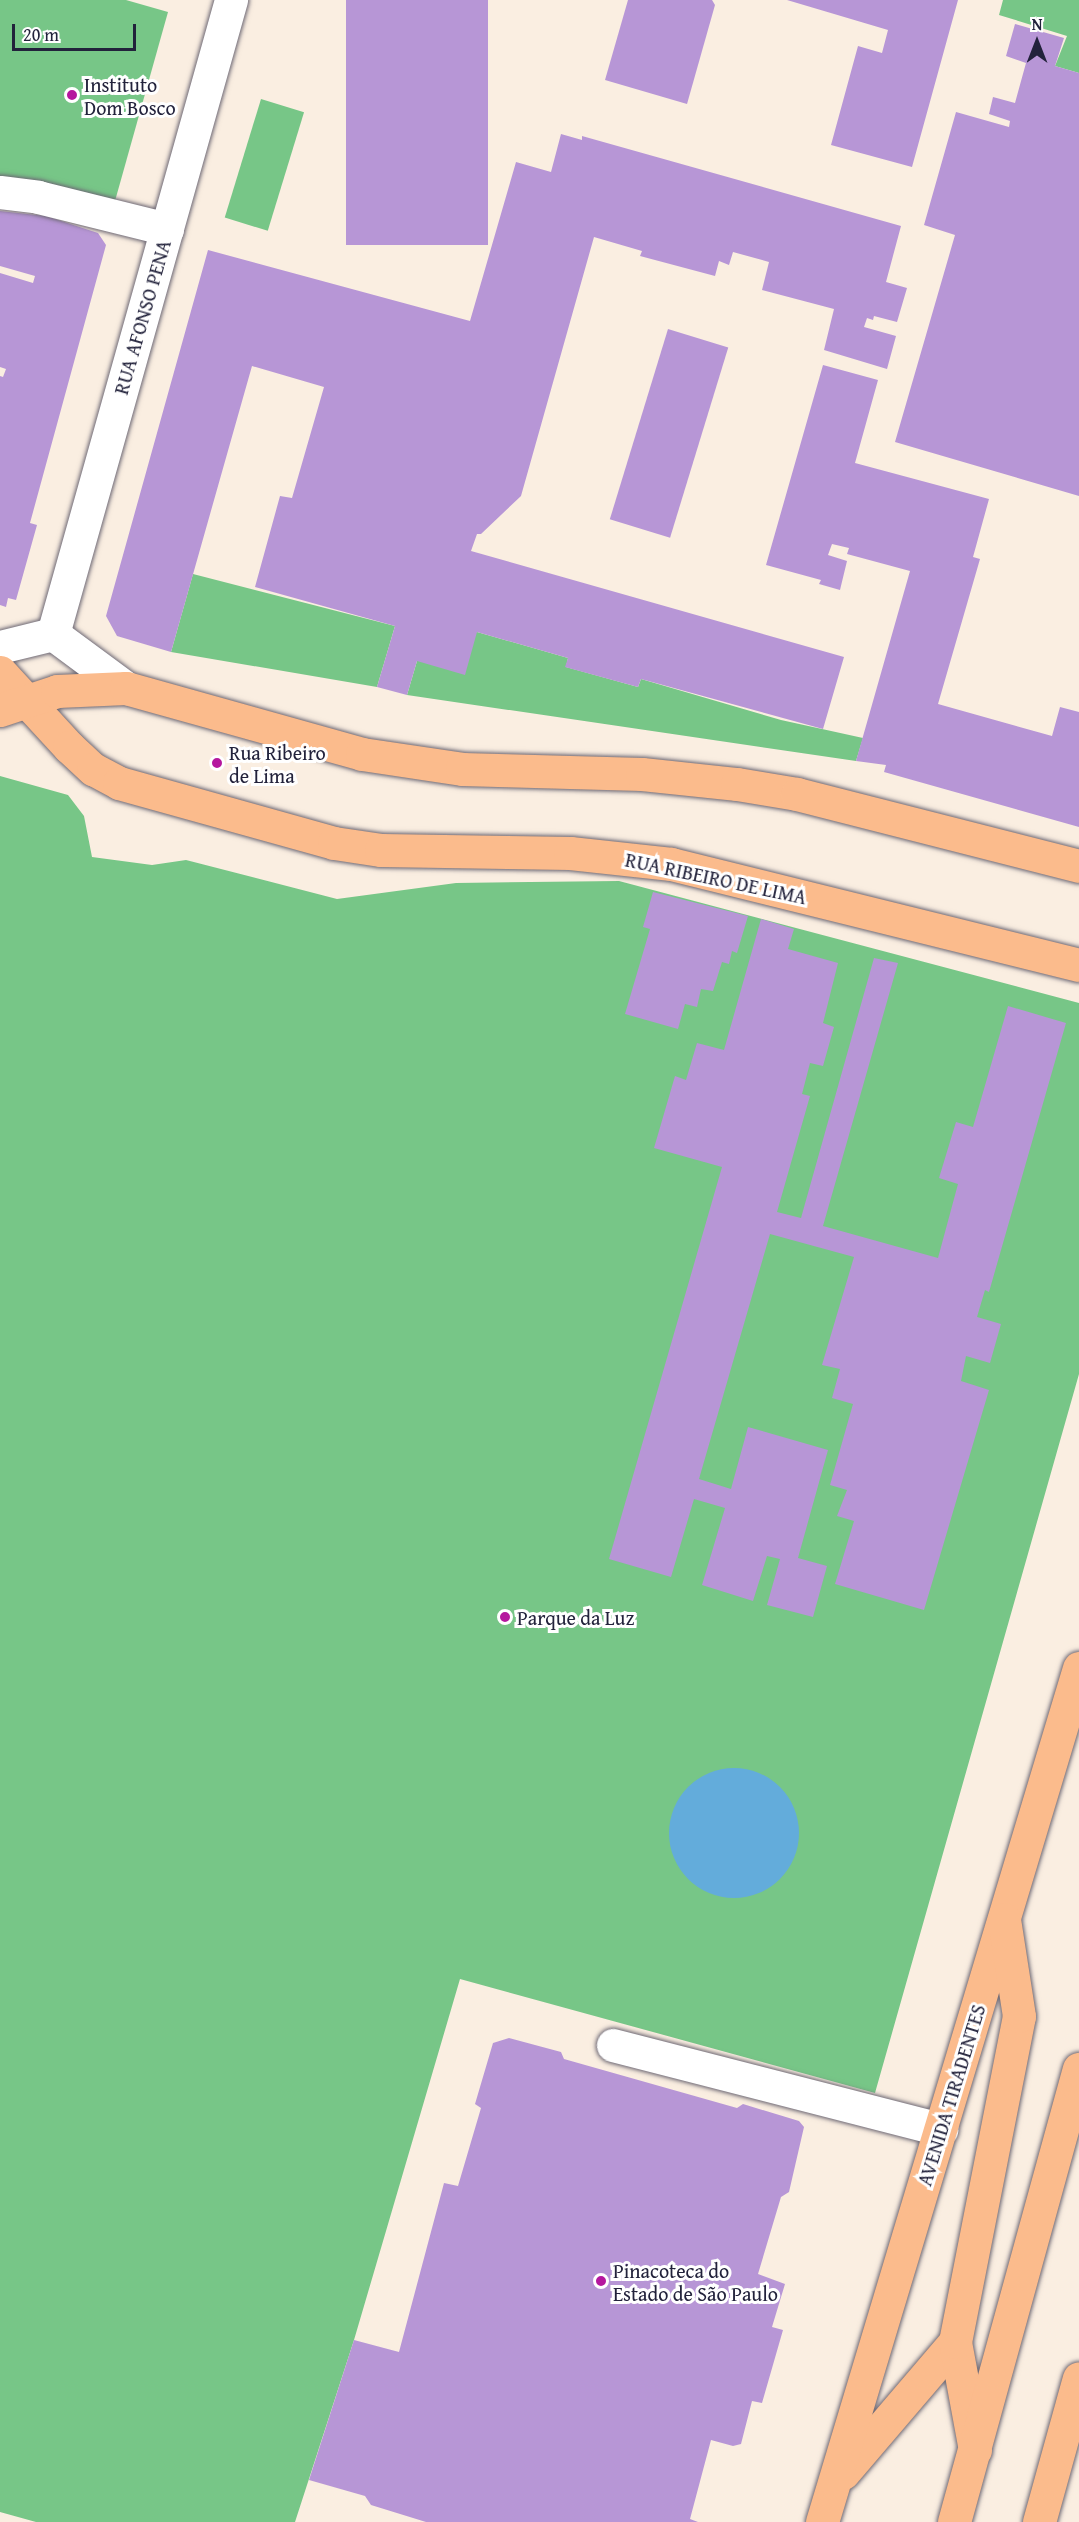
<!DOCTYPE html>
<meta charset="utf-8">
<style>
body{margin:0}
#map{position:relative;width:1079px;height:2522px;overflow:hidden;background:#faeee1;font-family:"Gentium Book Plus",serif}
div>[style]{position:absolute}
.green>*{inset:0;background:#77c687;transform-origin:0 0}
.water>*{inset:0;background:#63acdb}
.round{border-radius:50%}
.building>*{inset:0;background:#b796d6;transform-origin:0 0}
.roads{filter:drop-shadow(0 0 2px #6e6975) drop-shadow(0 0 2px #6e6975)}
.minor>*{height:33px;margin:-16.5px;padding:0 16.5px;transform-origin:16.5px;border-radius:16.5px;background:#fff}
.major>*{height:33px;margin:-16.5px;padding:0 16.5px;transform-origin:16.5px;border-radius:16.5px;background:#fbbb8c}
.highway>*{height:33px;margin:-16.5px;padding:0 16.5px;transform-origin:16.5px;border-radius:16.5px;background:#fbbb8c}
.dots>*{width:16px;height:16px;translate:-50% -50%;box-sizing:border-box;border:3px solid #fff;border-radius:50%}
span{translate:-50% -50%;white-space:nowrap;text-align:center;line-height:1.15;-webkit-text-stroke:6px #fff;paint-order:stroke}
.poi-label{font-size:20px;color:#22223b}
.left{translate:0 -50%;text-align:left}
.street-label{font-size:20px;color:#22223b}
.north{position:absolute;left:1007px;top:12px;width:60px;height:60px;-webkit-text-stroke:4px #fff;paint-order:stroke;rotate:0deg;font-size:16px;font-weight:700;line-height:24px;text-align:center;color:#22223b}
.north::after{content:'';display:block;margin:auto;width:21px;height:27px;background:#22223b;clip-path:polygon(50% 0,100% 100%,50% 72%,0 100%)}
.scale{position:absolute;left:12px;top:24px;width:124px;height:27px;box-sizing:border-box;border:3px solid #22223b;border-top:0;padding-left:8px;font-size:18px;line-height:21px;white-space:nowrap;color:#22223b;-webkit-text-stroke:4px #fff;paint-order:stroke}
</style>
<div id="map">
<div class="green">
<i style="clip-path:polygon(0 0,126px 0,168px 12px,115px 201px,0 178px)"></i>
<i style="clip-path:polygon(1003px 0,1079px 0,1079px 73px,1055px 66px,1067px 36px,999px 15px)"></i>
<i style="left:261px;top:99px;width:45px;height:124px;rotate:17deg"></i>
<i style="clip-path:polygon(193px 574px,395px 626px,377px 687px,171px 652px)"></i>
<i style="clip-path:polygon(477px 632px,568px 658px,566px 667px,638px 687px,641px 679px,781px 720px,863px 738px,856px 761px,407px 695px,417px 661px)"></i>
<i style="clip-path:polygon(0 776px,68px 795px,84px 816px,92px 857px,152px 865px,186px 860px,337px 899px,456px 883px,619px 881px,1079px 1003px,1079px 1374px,875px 2093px,460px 1979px,354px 2340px,295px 2522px,36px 2522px,0 2512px)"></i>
</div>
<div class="water">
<i class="round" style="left:669px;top:1768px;width:130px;height:130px"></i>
</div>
<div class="building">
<i style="left:346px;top:0;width:142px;height:245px"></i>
<i style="clip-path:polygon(628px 0,712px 0,715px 5px,687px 104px,605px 80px)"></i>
<i style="clip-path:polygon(787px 0,958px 0,912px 167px,831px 145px,858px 46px,882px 53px,888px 30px)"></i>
<i style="clip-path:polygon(1015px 24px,1064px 38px,1055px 66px,1079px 73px,1079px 496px,895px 442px,955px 235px,924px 225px,956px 112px,1009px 127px,1010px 121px,989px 114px,993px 97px,1015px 103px,1026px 63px,1006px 56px)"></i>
<i style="clip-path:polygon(561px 134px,582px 140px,582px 136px,901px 226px,886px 282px,907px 288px,897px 322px,874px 316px,873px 320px,867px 318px,864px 327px,896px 336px,887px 369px,824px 350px,834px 309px,762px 290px,769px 262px,733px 252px,729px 265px,719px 261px,715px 276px,640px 256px,642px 251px,594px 237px,521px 496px,481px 534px,477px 534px,471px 551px,844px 657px,823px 729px,641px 679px,638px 687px,565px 667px,568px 658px,477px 632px,465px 675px,417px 661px,407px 695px,377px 687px,395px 626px,255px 587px,280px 496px,292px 498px,324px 387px,252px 366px,171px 652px,117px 636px,106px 616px,208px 250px,470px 321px,516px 162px,551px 172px)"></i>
<i style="clip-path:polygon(0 211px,46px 216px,98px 233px,106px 245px,30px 523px,37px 525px,16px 600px,8px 598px,6px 607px,0 605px,0 376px,3px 377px,6px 369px,0 367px,0 273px,33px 283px,35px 276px,0 266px)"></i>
<i style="left:668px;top:329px;width:63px;height:199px;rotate:17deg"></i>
<i style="clip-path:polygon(823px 365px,878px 380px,855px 463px,989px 499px,973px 557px,980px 559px,938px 704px,1052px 736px,1060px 707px,1079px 712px,1079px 827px,884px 772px,886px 765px,856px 761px,910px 571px,847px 554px,849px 548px,832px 544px,828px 555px,847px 561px,840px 590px,819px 584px,821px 580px,766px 565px)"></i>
<i style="clip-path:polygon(653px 892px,748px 916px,737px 953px,732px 951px,729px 964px,722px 962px,713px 991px,701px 989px,697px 1007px,685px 1004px,678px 1029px,625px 1014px,650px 929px,643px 927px)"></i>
<i style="clip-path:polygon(761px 919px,794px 929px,788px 949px,838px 963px,823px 1023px,834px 1027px,823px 1066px,810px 1063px,802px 1094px,810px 1096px,777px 1212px,801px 1218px,874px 958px,898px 963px,823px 1226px,938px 1258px,958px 1184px,939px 1178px,956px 1122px,973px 1127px,1008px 1006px,1066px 1023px,989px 1292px,985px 1290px,977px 1317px,1001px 1324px,990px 1363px,966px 1356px,961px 1381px,989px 1390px,924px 1610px,835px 1584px,854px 1521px,837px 1516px,847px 1490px,830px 1485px,853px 1404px,832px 1398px,840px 1369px,822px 1365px,854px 1257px,770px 1234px,699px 1479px,731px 1489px,748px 1427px,828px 1450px,798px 1558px,827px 1566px,813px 1617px,767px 1605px,780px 1559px,767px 1556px,753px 1601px,702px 1585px,725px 1508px,694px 1499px,671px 1577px,609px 1559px,722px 1167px,654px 1148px,675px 1076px,686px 1080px,697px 1043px,724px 1050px)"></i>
<i style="clip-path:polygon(509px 2038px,561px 2052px,564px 2059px,737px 2108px,743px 2104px,799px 2121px,804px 2127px,789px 2192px,781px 2197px,758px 2274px,785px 2284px,772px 2327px,783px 2330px,762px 2403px,752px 2401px,741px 2444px,733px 2446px,711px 2440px,690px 2519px,698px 2522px,426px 2522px,371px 2505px,365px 2496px,309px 2480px,354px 2340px,399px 2352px,444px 2183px,458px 2186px,481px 2108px,475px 2104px,493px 2043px)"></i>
</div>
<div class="roads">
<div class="minor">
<i style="left:0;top:192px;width:38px;rotate:7deg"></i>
<i style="left:38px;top:197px;width:133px;rotate:13.9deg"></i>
<i style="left:53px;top:634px;width:659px;rotate:-74.32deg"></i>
<i style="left:53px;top:634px;width:91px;rotate:36.5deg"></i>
<i style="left:0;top:647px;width:55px;rotate:-13.8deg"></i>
<i style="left:613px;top:2045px;width:339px;rotate:14.4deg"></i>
</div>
<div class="major">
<i style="left:0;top:672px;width:102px;rotate:47.4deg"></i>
<i style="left:69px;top:747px;width:33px;rotate:43deg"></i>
<i style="left:93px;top:769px;width:30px;rotate:28deg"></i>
<i style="left:119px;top:783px;width:223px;rotate:15.6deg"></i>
<i style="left:334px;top:843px;width:48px;rotate:8.5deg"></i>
<i style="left:381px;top:850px;width:189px;rotate:0.9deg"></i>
<i style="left:570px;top:853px;width:102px;rotate:6.2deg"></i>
<i style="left:671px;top:864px;width:420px;rotate:13.9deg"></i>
<i style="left:0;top:710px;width:60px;rotate:-18.4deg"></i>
<i style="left:57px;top:691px;width:69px;rotate:-2.5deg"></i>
<i style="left:126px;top:688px;width:245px;rotate:15.6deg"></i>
<i style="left:362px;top:754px;width:101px;rotate:8.5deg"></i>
<i style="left:462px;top:769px;width:180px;rotate:1.6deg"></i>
<i style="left:642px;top:774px;width:96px;rotate:6deg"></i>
<i style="left:737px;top:784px;width:61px;rotate:9.5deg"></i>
<i style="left:797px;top:794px;width:291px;rotate:14.3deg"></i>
<i style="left:843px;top:2473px;width:172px;rotate:-49.5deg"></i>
<i style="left:822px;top:2522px;width:892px;rotate:-73.25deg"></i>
</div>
<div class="highway">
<i style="left:975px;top:2450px;width:110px;rotate:-100.5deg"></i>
<i style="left:955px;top:2342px;width:332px;rotate:-78.9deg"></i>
<i style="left:1019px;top:2016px;width:98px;rotate:-98.8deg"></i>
<i style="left:954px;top:2522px;width:470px;rotate:-74.6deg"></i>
<i style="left:1039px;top:2522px;width:149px;rotate:-74.5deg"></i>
</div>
</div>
<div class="dots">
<i style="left:72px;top:95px;background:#b5179e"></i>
<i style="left:217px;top:763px;background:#b5179e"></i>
<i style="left:505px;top:1617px;background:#b5179e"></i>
<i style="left:601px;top:2281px;background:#b5179e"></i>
</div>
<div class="poi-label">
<span class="left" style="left:84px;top:96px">Instituto<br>Dom Bosco</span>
<span class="left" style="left:229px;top:764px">Rua Ribeiro<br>de Lima</span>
<span class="left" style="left:517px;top:1617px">Parque da Luz</span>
<span class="left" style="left:613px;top:2282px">Pinacoteca do<br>Estado de São Paulo</span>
</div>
<div class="street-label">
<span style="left:142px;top:317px;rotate:-74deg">RUA AFONSO PENA</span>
<span style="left:716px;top:878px;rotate:12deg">RUA RIBEIRO DE LIMA</span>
<span style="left:951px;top:2095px;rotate:-73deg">AVENIDA TIRADENTES</span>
</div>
<div class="north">N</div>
<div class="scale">20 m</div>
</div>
